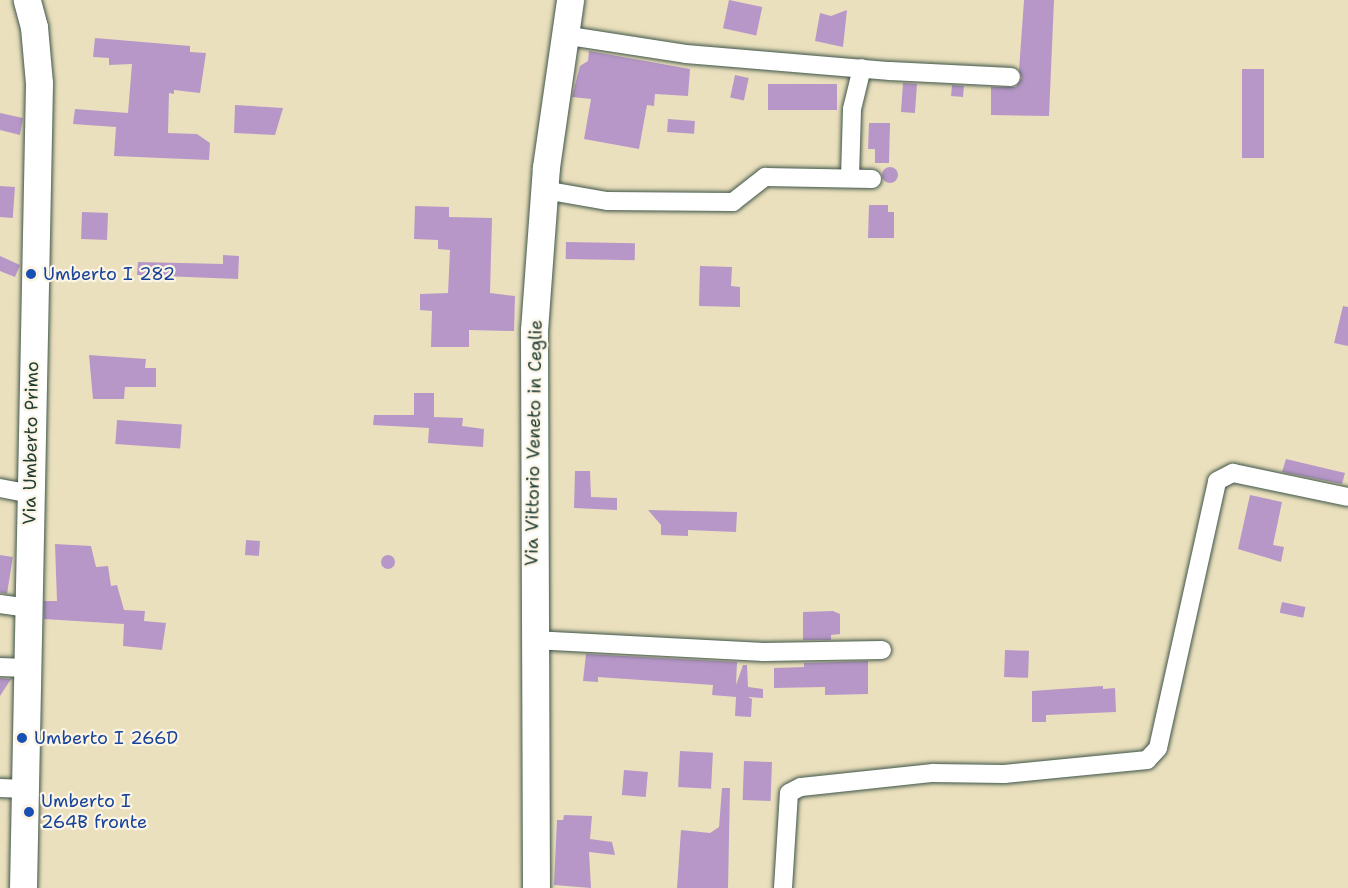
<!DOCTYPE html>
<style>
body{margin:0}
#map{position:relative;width:1348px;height:888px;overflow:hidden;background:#ebe0bd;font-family:"Shantell Sans",sans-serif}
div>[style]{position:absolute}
.building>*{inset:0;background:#b797c8;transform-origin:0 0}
.round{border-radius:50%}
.roads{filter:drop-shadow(0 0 2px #3e5549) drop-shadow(0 0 2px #3e5549)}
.minor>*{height:18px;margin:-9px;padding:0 9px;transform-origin:9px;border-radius:9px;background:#fff}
.secondary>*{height:27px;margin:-13.5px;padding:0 13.5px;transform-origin:13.5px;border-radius:13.5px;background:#fff}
.dots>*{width:16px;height:16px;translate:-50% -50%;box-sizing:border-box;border:3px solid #fcf5e5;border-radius:50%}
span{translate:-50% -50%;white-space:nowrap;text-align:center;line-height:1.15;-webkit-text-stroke:4.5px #fcf5e5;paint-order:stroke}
.transit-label{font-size:18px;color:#164399}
.left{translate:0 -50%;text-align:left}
.street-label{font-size:18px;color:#1f3d34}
</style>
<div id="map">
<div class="building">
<i style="left:729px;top:0;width:34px;height:29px;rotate:12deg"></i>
<i style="clip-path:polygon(1024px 0,1054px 0,1049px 116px,991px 115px,991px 87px,1016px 87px,1022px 78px,1019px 70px)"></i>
<i style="clip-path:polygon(847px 10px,843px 47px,815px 41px,820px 13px,831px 16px)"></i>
<i style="clip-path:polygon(95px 38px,190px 46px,190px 52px,206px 53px,200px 93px,174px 90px,174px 94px,169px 93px,168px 133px,197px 134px,210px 143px,209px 160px,114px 156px,116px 127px,73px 124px,75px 109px,128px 113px,132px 64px,109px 65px,109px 58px,93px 57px)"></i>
<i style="clip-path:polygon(589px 51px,690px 69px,688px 96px,655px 94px,654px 106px,647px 105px,639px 149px,584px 139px,591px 99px,572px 97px,580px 66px,588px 61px)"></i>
<i style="left:1242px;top:69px;width:22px;height:89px"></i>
<i style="left:735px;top:75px;width:14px;height:23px;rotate:12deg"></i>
<i style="left:903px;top:83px;width:14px;height:29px;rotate:4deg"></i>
<i style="left:768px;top:84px;width:69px;height:26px"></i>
<i style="left:952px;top:85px;width:12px;height:11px;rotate:5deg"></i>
<i style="clip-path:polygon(235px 105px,283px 108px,275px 135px,234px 133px)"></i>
<i style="clip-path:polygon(0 113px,23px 118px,20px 135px,0 130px)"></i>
<i style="left:668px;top:119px;width:27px;height:13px;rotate:4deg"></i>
<i style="clip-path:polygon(869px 123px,890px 123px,889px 163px,875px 163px,875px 149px,868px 149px)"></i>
<i class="round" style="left:882px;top:167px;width:16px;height:16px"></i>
<i style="left:0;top:186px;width:15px;height:31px;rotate:4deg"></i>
<i style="clip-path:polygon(869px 205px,888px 205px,888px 212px,894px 212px,894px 238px,868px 238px)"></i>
<i style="clip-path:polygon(415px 206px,449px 207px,449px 217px,492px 218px,490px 293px,515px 296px,514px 331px,469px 330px,469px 347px,431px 347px,432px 311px,420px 310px,420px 294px,448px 293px,450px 250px,438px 249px,438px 240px,414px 239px)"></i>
<i style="left:82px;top:212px;width:26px;height:27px;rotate:2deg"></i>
<i style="left:566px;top:242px;width:69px;height:17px;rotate:1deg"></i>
<i style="clip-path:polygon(223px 255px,239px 256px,238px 279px,137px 275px,138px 262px,223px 264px)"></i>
<i style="clip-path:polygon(0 256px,20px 265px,15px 277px,0 271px)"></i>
<i style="clip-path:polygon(700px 266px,732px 267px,731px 286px,740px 287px,740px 307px,699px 306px)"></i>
<i style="clip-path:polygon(1343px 306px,1348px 307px,1348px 346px,1334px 343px)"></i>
<i style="clip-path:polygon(89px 355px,146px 359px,145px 368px,156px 368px,156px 387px,125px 387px,124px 399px,93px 399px)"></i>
<i style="clip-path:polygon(414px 393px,434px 393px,434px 417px,463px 418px,462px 426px,484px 429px,483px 447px,428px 443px,429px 428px,373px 425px,374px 415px,414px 415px)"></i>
<i style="left:117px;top:420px;width:65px;height:24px;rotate:4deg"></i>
<i style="clip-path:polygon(1286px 459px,1345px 473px,1342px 484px,1282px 472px)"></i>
<i style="clip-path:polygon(575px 471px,590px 471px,591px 497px,617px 498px,617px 510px,574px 508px)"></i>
<i style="clip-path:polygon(1250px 495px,1282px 502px,1273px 545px,1284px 547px,1281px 562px,1238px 549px)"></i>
<i style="clip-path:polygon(648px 510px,737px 512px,736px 532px,688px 530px,688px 536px,661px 535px,661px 525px)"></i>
<i style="left:246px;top:540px;width:14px;height:15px;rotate:4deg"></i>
<i style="clip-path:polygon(55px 544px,91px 546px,96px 567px,108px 566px,111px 586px,117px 585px,124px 610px,145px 611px,144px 621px,166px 623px,162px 650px,123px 646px,124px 624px,44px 619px,44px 601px,57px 601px)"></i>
<i style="left:0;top:555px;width:13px;height:37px;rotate:9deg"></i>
<i class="round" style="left:381px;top:555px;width:14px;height:14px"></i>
<i style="left:1282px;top:602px;width:24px;height:11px;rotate:12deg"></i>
<i style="clip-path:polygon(833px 611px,840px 614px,840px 634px,831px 635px,831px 640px,803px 640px,803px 612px)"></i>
<i style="left:1005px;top:650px;width:24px;height:27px;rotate:2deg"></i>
<i style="clip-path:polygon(586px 654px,737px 662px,736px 685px,743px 665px,747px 665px,748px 687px,763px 689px,763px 698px,748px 697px,752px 699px,751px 717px,735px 716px,736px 697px,712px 695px,713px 685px,598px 677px,598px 682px,583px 681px)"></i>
<i style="clip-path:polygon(868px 661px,868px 694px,825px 695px,825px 687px,774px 688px,774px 668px,804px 667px,804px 663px)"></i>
<i style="clip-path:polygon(0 678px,11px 679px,0 696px)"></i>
<i style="clip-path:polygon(1103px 686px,1103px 689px,1115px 688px,1116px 712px,1046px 715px,1046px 722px,1032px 722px,1032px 691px)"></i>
<i style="left:680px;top:751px;width:33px;height:36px;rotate:3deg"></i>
<i style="left:744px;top:761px;width:28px;height:39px;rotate:2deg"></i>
<i style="left:624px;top:770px;width:24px;height:25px;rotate:5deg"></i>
<i style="clip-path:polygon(722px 788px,730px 788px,728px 888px,677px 888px,681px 830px,710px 833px,719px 827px)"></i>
<i style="clip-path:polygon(564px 815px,592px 816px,590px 839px,612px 842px,615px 855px,589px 852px,591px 888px,554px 885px,557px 820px,563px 820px)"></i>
</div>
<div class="roads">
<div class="minor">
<i style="left:563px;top:35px;width:124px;rotate:8.8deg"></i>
<i style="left:686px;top:54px;width:205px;rotate:4.8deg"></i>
<i style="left:890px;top:71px;width:121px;rotate:2.8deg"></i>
<i style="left:850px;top:177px;width:68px;rotate:-88.3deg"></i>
<i style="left:852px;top:109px;width:42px;rotate:-76.3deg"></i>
<i style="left:544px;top:190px;width:64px;rotate:9.9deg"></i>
<i style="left:607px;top:201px;width:126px;rotate:0.5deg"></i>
<i style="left:733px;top:202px;width:41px;rotate:-38deg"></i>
<i style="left:765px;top:177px;width:107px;rotate:1.1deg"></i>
<i style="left:0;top:488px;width:31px;rotate:11deg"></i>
<i style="left:0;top:604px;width:27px;rotate:8deg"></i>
<i style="left:533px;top:640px;width:231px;rotate:3deg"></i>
<i style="left:764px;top:652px;width:118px;rotate:-1deg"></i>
<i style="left:0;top:667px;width:26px;rotate:2deg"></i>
<i style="left:0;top:788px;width:26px;rotate:2deg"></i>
<i style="left:783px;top:888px;width:95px;rotate:-86.4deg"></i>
<i style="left:789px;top:793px;width:13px;rotate:-27deg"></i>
<i style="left:801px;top:787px;width:133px;rotate:-6.1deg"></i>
<i style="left:933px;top:773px;width:71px;rotate:0.8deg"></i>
<i style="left:1004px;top:774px;width:144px;rotate:-5.6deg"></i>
<i style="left:1147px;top:760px;width:16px;rotate:-47deg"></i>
<i style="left:1158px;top:748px;width:273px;rotate:-77.5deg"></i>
<i style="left:1217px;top:481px;width:18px;rotate:-27deg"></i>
<i style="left:1233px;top:473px;width:117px;rotate:11.8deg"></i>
</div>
<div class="secondary">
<i style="left:23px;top:888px;width:805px;rotate:-88.86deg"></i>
<i style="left:39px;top:83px;width:56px;rotate:-95.1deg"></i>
<i style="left:34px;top:27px;width:28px;rotate:-105deg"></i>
<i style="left:536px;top:888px;width:558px;rotate:-90.21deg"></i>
<i style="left:534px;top:330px;width:163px;rotate:-85.8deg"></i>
<i style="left:546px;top:167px;width:169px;rotate:-81.8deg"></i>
</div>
</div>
<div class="dots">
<i style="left:31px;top:274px;background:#1a4fb4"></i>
<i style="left:22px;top:738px;background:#1a4fb4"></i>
<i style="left:29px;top:812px;background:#1a4fb4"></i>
</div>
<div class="transit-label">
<span class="left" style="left:43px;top:274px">Umberto I 282</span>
<span class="left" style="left:34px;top:738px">Umberto I 266D</span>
<span class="left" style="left:41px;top:812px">Umberto I<br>264B fronte</span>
</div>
<div class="street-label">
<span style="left:31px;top:443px;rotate:-89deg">Via Umberto Primo</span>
<span style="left:534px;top:443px;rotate:-89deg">Via Vittorio Veneto in Ceglie</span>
</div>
</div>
